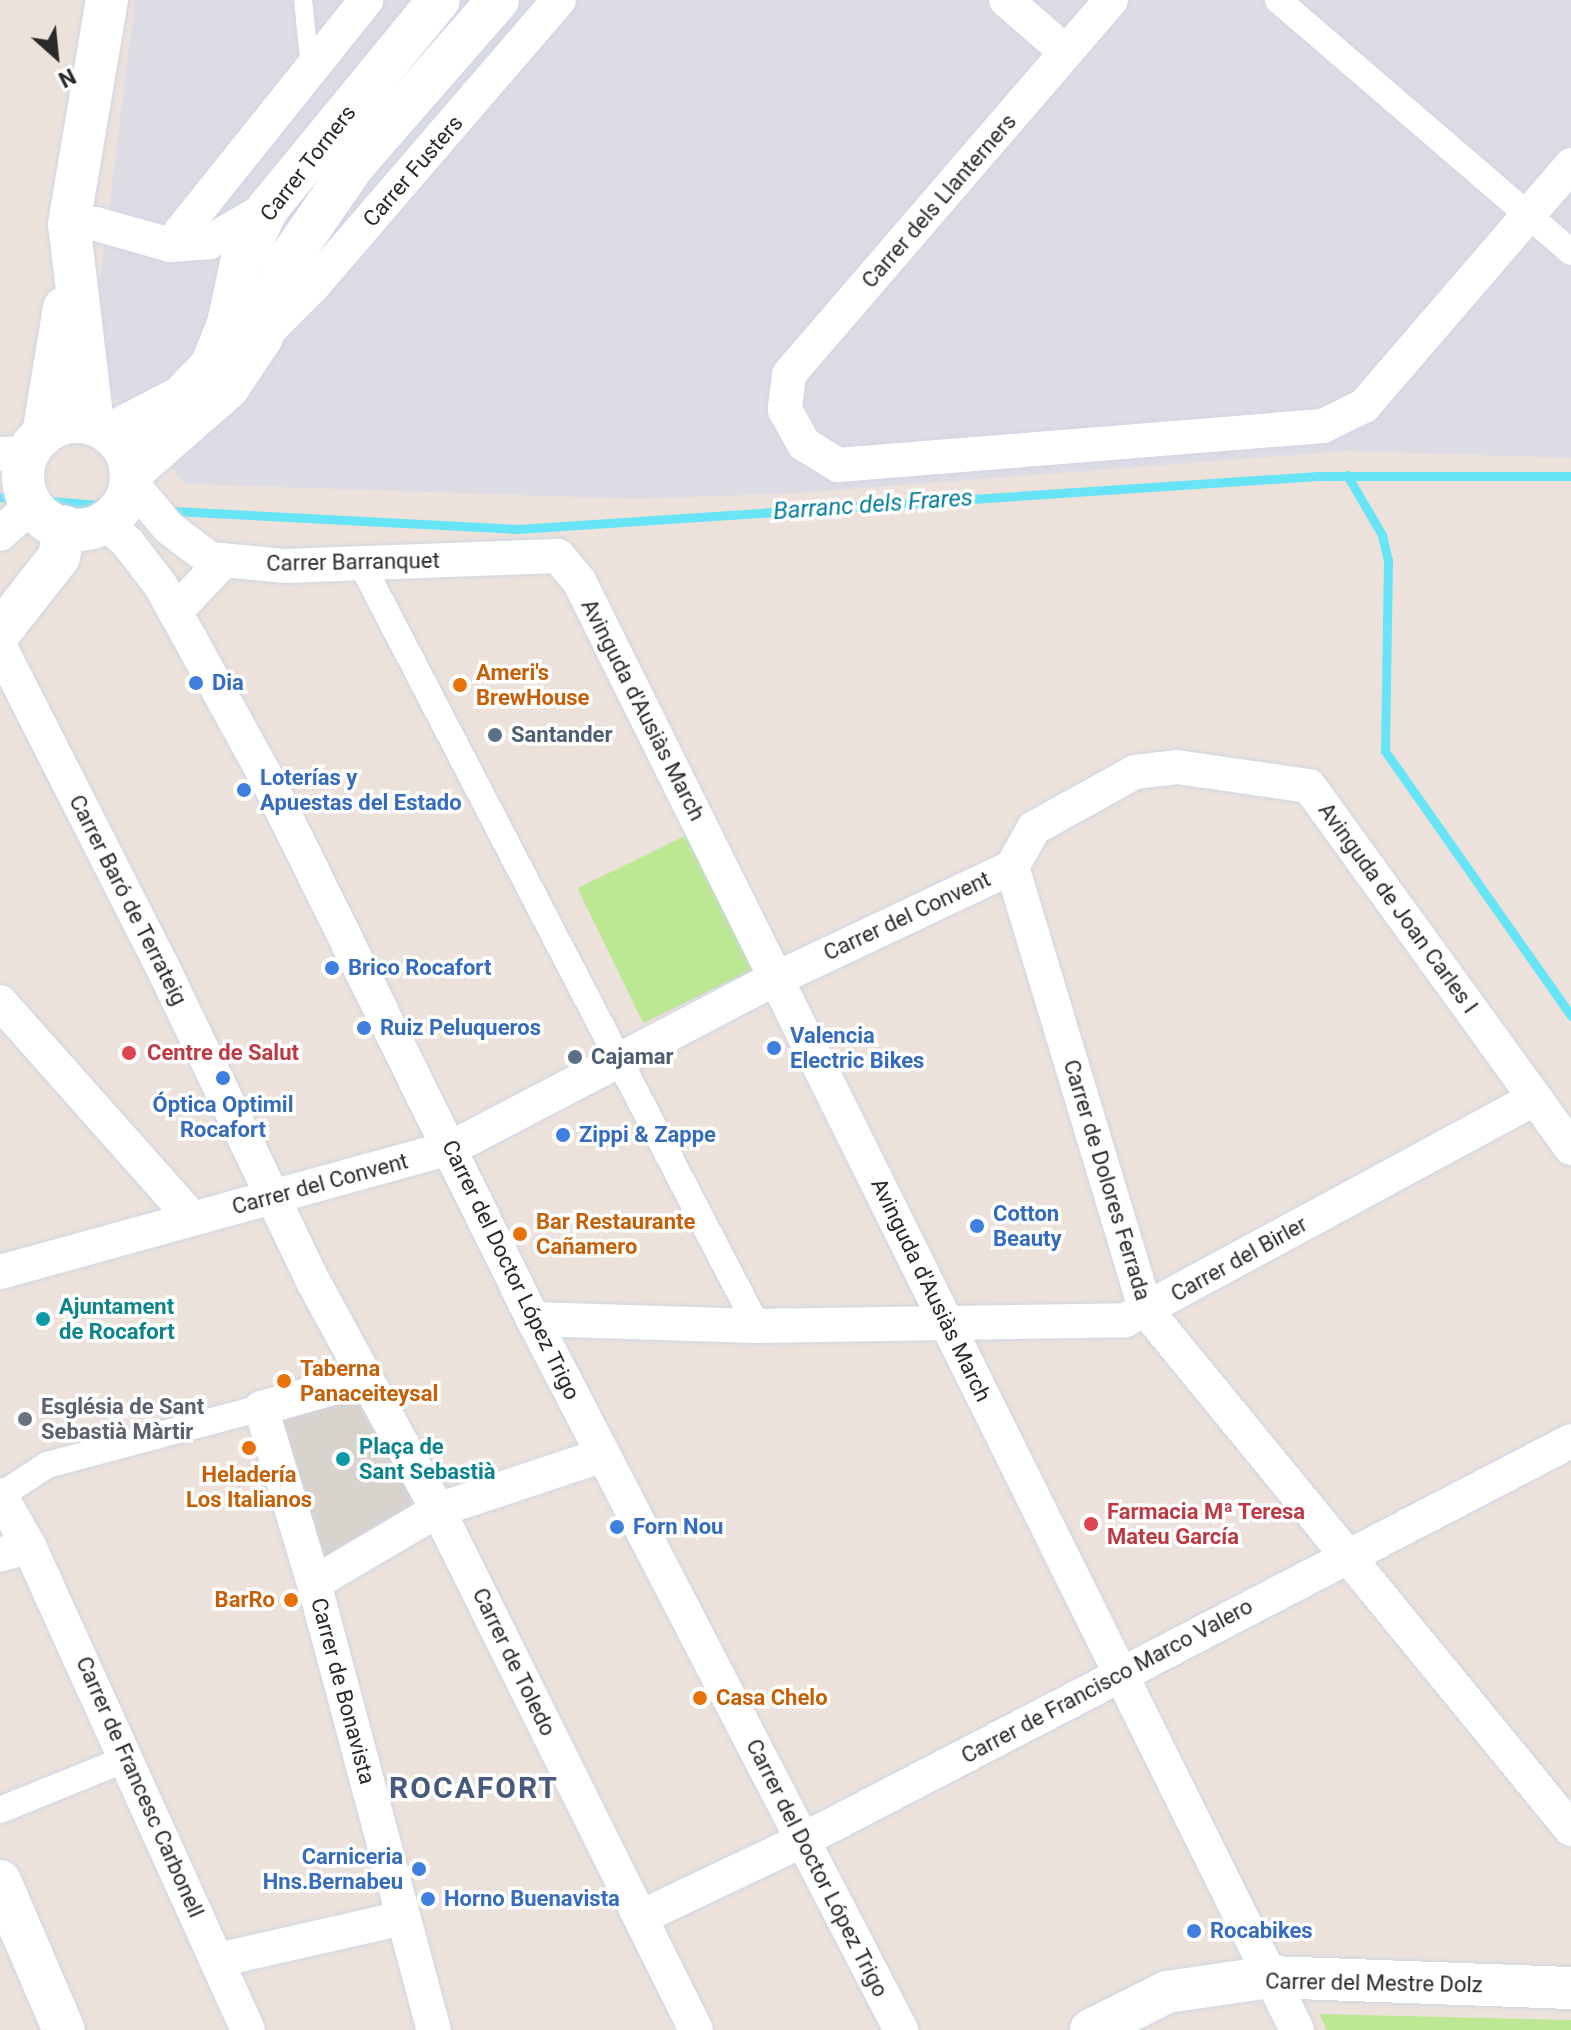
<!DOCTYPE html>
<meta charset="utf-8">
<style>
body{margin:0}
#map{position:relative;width:1571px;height:2030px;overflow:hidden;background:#ede2db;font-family:Roboto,sans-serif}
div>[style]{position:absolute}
.industrial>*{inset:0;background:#dddce5}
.green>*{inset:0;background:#bce793;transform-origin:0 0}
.plaza>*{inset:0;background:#d9d3ce}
.stream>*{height:9px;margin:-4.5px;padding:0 4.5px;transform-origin:4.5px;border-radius:4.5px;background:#67e4f6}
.roads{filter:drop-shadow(0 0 2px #d0d6e4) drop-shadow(0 0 2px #d0d6e4)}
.service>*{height:18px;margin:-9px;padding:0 9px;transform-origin:9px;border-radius:9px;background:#fff}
.pedestrian>*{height:26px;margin:-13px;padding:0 13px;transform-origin:13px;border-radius:13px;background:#fff}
.minor>*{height:34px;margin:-17px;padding:0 17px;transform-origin:17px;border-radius:17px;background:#fff}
.tertiary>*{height:42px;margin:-21px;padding:0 21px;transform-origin:21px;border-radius:21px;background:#fff}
.tertiary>.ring{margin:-21px;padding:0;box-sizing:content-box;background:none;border:42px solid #fff;border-radius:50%}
.dots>*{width:22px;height:22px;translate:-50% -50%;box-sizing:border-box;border:4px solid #fff;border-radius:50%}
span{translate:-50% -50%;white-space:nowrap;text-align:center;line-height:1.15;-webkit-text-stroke:7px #fff;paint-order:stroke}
.street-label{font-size:22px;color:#2a2a2a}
.food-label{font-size:22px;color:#c56008;font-weight:700}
.left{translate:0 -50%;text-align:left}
.right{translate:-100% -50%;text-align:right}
.shop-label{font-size:22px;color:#366cbe;font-weight:700}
.service-label{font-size:22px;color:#4e5e75;font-weight:700}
.health-label{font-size:22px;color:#be3a42;font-weight:700}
.culture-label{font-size:22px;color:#0d838f;font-weight:700}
.worship-label{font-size:22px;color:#5b616d;font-weight:700}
.water-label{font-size:24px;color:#067d9c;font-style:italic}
.district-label{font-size:30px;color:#47597d;font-weight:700;letter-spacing:2px}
.north{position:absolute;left:16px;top:16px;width:80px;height:80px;-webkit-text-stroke:6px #fff;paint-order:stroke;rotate:153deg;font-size:22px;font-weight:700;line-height:32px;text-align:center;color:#2a2a2a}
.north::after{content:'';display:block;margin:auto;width:28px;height:36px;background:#2a2a2a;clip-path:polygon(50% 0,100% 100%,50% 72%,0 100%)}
</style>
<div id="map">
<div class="industrial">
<i style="clip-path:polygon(135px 0,1571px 0,1571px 458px,1347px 451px,800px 493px,638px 499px,185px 484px,102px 382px,98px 296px)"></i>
</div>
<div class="green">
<i style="left:689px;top:834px;width:150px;height:124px;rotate:64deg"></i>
<i style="clip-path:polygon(1319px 2014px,1571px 2020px,1571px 2030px,1327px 2030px)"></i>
</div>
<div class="plaza">
<i style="clip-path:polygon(365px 1379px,438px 1510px,314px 1583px,261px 1408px)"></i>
</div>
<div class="stream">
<i style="left:1347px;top:475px;width:69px;rotate:59.7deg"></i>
<i style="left:1382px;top:535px;width:26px;rotate:77deg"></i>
<i style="left:1388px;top:560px;width:191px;rotate:90.9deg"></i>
<i style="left:1385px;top:751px;width:324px;rotate:54.9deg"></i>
<i style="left:0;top:497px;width:7px;rotate:8deg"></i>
<i style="left:50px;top:501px;width:49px;rotate:4.7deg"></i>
<i style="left:174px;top:511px;width:344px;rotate:3deg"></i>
<i style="left:518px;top:529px;width:802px;rotate:-3.79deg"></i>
<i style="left:1318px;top:476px;width:253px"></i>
</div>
<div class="roads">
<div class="service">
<i style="left:303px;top:0;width:68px;rotate:84.1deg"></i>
</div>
<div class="pedestrian">
<i style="left:1278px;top:0;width:386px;rotate:40.7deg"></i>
<i style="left:361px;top:563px;width:860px;rotate:62.57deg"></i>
<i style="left:3px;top:1494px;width:53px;rotate:-33.4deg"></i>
<i style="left:47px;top:1465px;width:221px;rotate:-14.9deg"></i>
<i style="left:0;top:1810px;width:138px;rotate:-22.1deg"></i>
</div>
<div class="minor">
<i style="left:1006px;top:0;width:79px;rotate:40.9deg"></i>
<i style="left:1111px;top:0;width:494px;rotate:130.7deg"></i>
<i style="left:789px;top:375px;width:35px;rotate:97deg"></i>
<i style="left:785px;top:410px;width:39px;rotate:61deg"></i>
<i style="left:804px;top:444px;width:40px;rotate:32deg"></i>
<i style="left:838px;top:465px;width:487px;rotate:-4.6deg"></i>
<i style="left:1323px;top:426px;width:46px;rotate:-26deg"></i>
<i style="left:1364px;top:406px;width:318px;rotate:-49.3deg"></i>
<i style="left:69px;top:224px;width:27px"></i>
<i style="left:96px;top:224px;width:77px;rotate:15.8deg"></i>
<i style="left:170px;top:245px;width:39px;rotate:-4deg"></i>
<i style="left:209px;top:242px;width:68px;rotate:-30deg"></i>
<i style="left:170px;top:245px;width:314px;rotate:-51.3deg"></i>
<i style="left:262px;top:337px;width:71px;rotate:-45deg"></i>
<i style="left:312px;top:287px;width:379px;rotate:-49.3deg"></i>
<i style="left:0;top:454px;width:28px;rotate:-2deg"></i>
<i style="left:131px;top:483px;width:59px;rotate:49.8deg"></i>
<i style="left:169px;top:528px;width:51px;rotate:37.1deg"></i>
<i style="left:210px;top:559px;width:75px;rotate:5.3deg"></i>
<i style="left:285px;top:566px;width:273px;rotate:-2.1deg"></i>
<i style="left:558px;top:556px;width:33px;rotate:50deg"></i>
<i style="left:579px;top:581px;width:1617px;rotate:63.64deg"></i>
<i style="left:104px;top:522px;width:32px;rotate:41deg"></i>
<i style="left:128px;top:543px;width:54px;rotate:52.5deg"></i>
<i style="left:161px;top:586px;width:213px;rotate:61.2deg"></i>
<i style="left:264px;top:773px;width:609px;rotate:63.77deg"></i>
<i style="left:533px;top:1319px;width:801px;rotate:62.63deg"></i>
<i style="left:0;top:534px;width:43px;rotate:-42.2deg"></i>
<i style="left:175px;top:612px;width:71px;rotate:-46.7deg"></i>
<i style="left:0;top:647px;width:356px;rotate:63.1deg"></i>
<i style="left:161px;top:964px;width:354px;rotate:64.4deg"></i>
<i style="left:314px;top:1283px;width:259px;rotate:61.4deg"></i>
<i style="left:438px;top:1510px;width:144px;rotate:149.5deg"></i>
<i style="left:1012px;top:867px;width:463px;rotate:73.2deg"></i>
<i style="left:1146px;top:1310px;width:671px;rotate:50.69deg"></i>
<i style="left:1012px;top:867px;width:45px;rotate:-60.6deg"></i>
<i style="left:1034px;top:828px;width:115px;rotate:-29deg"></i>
<i style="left:1135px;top:772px;width:42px;rotate:-6.8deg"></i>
<i style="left:1177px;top:767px;width:133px;rotate:8.2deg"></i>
<i style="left:1309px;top:786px;width:447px;rotate:54.1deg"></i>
<i style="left:0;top:1002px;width:288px;rotate:48.4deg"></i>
<i style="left:0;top:1272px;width:468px;rotate:-15.4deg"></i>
<i style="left:451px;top:1148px;width:354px;rotate:-27.6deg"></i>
<i style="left:765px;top:984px;width:273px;rotate:-25.3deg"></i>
<i style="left:533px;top:1319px;width:224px;rotate:1.8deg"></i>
<i style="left:757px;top:1326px;width:368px;rotate:-0.9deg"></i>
<i style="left:1125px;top:1320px;width:466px;rotate:-28.4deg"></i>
<i style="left:365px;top:1379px;width:108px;rotate:164.4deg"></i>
<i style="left:261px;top:1408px;width:183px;rotate:73.2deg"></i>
<i style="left:314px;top:1583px;width:463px;rotate:75deg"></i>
<i style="left:603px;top:1455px;width:174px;rotate:161.6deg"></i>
<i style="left:438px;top:1510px;width:580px;rotate:63.61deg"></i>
<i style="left:0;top:1495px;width:59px;rotate:60.4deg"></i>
<i style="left:29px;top:1546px;width:30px;rotate:163deg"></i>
<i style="left:29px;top:1546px;width:531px;rotate:65.65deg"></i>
<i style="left:641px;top:1917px;width:179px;rotate:-25.4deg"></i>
<i style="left:803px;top:1840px;width:865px;rotate:-27.45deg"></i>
<i style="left:218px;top:1960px;width:190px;rotate:-12.8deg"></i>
</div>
<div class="tertiary">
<i class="ring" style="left:23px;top:422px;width:66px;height:66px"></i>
<i style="left:93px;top:424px;width:201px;rotate:-96.8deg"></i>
<i style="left:69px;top:224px;width:227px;rotate:-80.4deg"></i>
<i style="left:110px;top:434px;width:80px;rotate:-27.5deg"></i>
<i style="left:181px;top:397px;width:43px;rotate:-45.9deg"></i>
<i style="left:211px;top:366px;width:45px;rotate:-68deg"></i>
<i style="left:228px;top:324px;width:62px;rotate:-78deg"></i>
<i style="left:241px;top:263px;width:61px;rotate:-63.9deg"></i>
<i style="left:268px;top:208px;width:269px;rotate:-50.6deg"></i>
<i style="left:43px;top:435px;width:129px;rotate:-80.6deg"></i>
<i style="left:132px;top:472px;width:128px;rotate:-41.2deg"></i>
<i style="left:228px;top:388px;width:61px;rotate:-56.3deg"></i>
<i style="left:262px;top:337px;width:76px;rotate:-72.3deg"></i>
<i style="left:285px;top:265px;width:121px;rotate:-55.4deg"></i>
<i style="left:354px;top:165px;width:219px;rotate:-48.9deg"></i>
<i style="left:0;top:632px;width:95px;rotate:-51.8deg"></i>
<i style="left:59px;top:557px;width:31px;rotate:-79deg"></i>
<i style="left:0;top:1881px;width:162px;rotate:66.8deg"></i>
<i style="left:1091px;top:2030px;width:85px;rotate:-26.6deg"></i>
<i style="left:1167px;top:1992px;width:104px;rotate:-8.3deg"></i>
<i style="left:1270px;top:1977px;width:301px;rotate:2.1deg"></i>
</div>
</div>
<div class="dots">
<i style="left:196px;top:683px;background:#3f7fe0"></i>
<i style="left:460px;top:685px;background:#e8710a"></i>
<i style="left:495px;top:735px;background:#5c6f8a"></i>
<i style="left:244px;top:790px;background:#3f7fe0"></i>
<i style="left:332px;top:968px;background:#3f7fe0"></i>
<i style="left:364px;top:1028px;background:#3f7fe0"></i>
<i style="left:774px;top:1048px;background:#3f7fe0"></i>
<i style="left:129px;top:1053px;background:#e0444e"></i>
<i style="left:575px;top:1057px;background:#5c6f8a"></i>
<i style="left:223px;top:1078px;background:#3f7fe0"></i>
<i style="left:563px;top:1135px;background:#3f7fe0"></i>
<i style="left:977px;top:1226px;background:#3f7fe0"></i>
<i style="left:520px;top:1234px;background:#e8710a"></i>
<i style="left:43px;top:1319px;background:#0f9aa8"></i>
<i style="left:284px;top:1381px;background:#e8710a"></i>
<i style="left:25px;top:1419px;background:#6b7280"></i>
<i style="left:249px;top:1448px;background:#e8710a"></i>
<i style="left:343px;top:1459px;background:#0f9aa8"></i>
<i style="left:1091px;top:1524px;background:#e0444e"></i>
<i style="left:617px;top:1527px;background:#3f7fe0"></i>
<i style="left:291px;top:1600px;background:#e8710a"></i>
<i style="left:700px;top:1698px;background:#e8710a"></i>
<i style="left:419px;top:1869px;background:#3f7fe0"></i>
<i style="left:428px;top:1899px;background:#3f7fe0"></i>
<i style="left:1194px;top:1931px;background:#3f7fe0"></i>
</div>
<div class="street-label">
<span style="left:308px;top:163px;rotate:-52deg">Carrer Torners</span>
<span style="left:413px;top:171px;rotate:-49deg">Carrer Fusters</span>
<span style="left:939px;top:201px;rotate:-49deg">Carrer dels Llanterners</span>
<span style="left:353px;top:562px;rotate:-1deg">Carrer Barranquet</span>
<span style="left:643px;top:710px;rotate:63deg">Avinguda d'Ausiàs March</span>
<span style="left:128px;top:900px;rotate:63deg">Carrer Baró de Terrateig</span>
<span style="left:1398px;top:908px;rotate:54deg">Avinguda de Joan Carles I</span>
<span style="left:907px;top:916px;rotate:-25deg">Carrer del Convent</span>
<span style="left:1107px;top:1180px;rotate:73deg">Carrer de Dolores Ferrada</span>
<span style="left:320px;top:1184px;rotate:-15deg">Carrer del Convent</span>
<span style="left:1239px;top:1259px;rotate:-29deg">Carrer del Birler</span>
<span style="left:511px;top:1270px;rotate:64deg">Carrer del Doctor López Trigo</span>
<span style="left:931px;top:1290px;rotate:64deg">Avinguda d'Ausiàs March</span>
<span style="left:514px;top:1662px;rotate:64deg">Carrer de Toledo</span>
<span style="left:1107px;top:1681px;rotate:-28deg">Carrer de Francisco Marco Valero</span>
<span style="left:343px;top:1691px;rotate:75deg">Carrer de Bonavista</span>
<span style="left:140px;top:1787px;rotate:66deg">Carrer de Francesc Carbonell</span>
<span style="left:817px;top:1868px;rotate:63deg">Carrer del Doctor López Trigo</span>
<span style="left:1374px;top:1983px;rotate:1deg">Carrer del Mestre Dolz</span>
</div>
<div class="food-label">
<span class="left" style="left:476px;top:685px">Ameri's<br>BrewHouse</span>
<span class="left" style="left:536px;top:1234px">Bar Restaurante<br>Cañamero</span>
<span class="left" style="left:300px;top:1381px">Taberna<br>Panaceiteysal</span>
<span style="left:249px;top:1487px">Heladería<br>Los Italianos</span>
<span class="right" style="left:275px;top:1600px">BarRo</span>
<span class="left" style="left:716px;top:1698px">Casa Chelo</span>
</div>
<div class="shop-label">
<span class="left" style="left:212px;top:683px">Dia</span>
<span class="left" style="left:260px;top:790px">Loterías y<br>Apuestas del Estado</span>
<span class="left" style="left:348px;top:968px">Brico Rocafort</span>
<span class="left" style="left:380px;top:1028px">Ruiz Peluqueros</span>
<span class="left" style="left:790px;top:1048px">Valencia<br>Electric Bikes</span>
<span style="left:223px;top:1117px">Óptica Optimil<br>Rocafort</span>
<span class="left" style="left:579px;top:1135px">Zippi &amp; Zappe</span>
<span class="left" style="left:993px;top:1226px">Cotton<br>Beauty</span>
<span class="left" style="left:633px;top:1527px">Forn Nou</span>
<span class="right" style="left:403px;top:1869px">Carniceria<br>Hns.Bernabeu</span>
<span class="left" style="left:444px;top:1899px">Horno Buenavista</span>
<span class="left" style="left:1210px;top:1931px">Rocabikes</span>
</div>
<div class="service-label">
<span class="left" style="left:511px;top:735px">Santander</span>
<span class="left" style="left:591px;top:1057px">Cajamar</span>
</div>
<div class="health-label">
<span class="left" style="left:147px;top:1053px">Centre de Salut</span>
<span class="left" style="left:1107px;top:1524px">Farmacia Mª Teresa<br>Mateu García</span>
</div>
<div class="culture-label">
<span class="left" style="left:59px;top:1319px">Ajuntament<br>de Rocafort</span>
<span class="left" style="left:359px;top:1459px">Plaça de<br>Sant Sebastià</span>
</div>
<div class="worship-label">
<span class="left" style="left:41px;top:1419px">Església de Sant<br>Sebastià Màrtir</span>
</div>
<div class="water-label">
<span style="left:873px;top:505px;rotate:-4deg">Barranc dels Frares</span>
</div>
<div class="district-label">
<span style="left:474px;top:1788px">ROCAFORT</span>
</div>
<div class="north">N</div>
</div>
